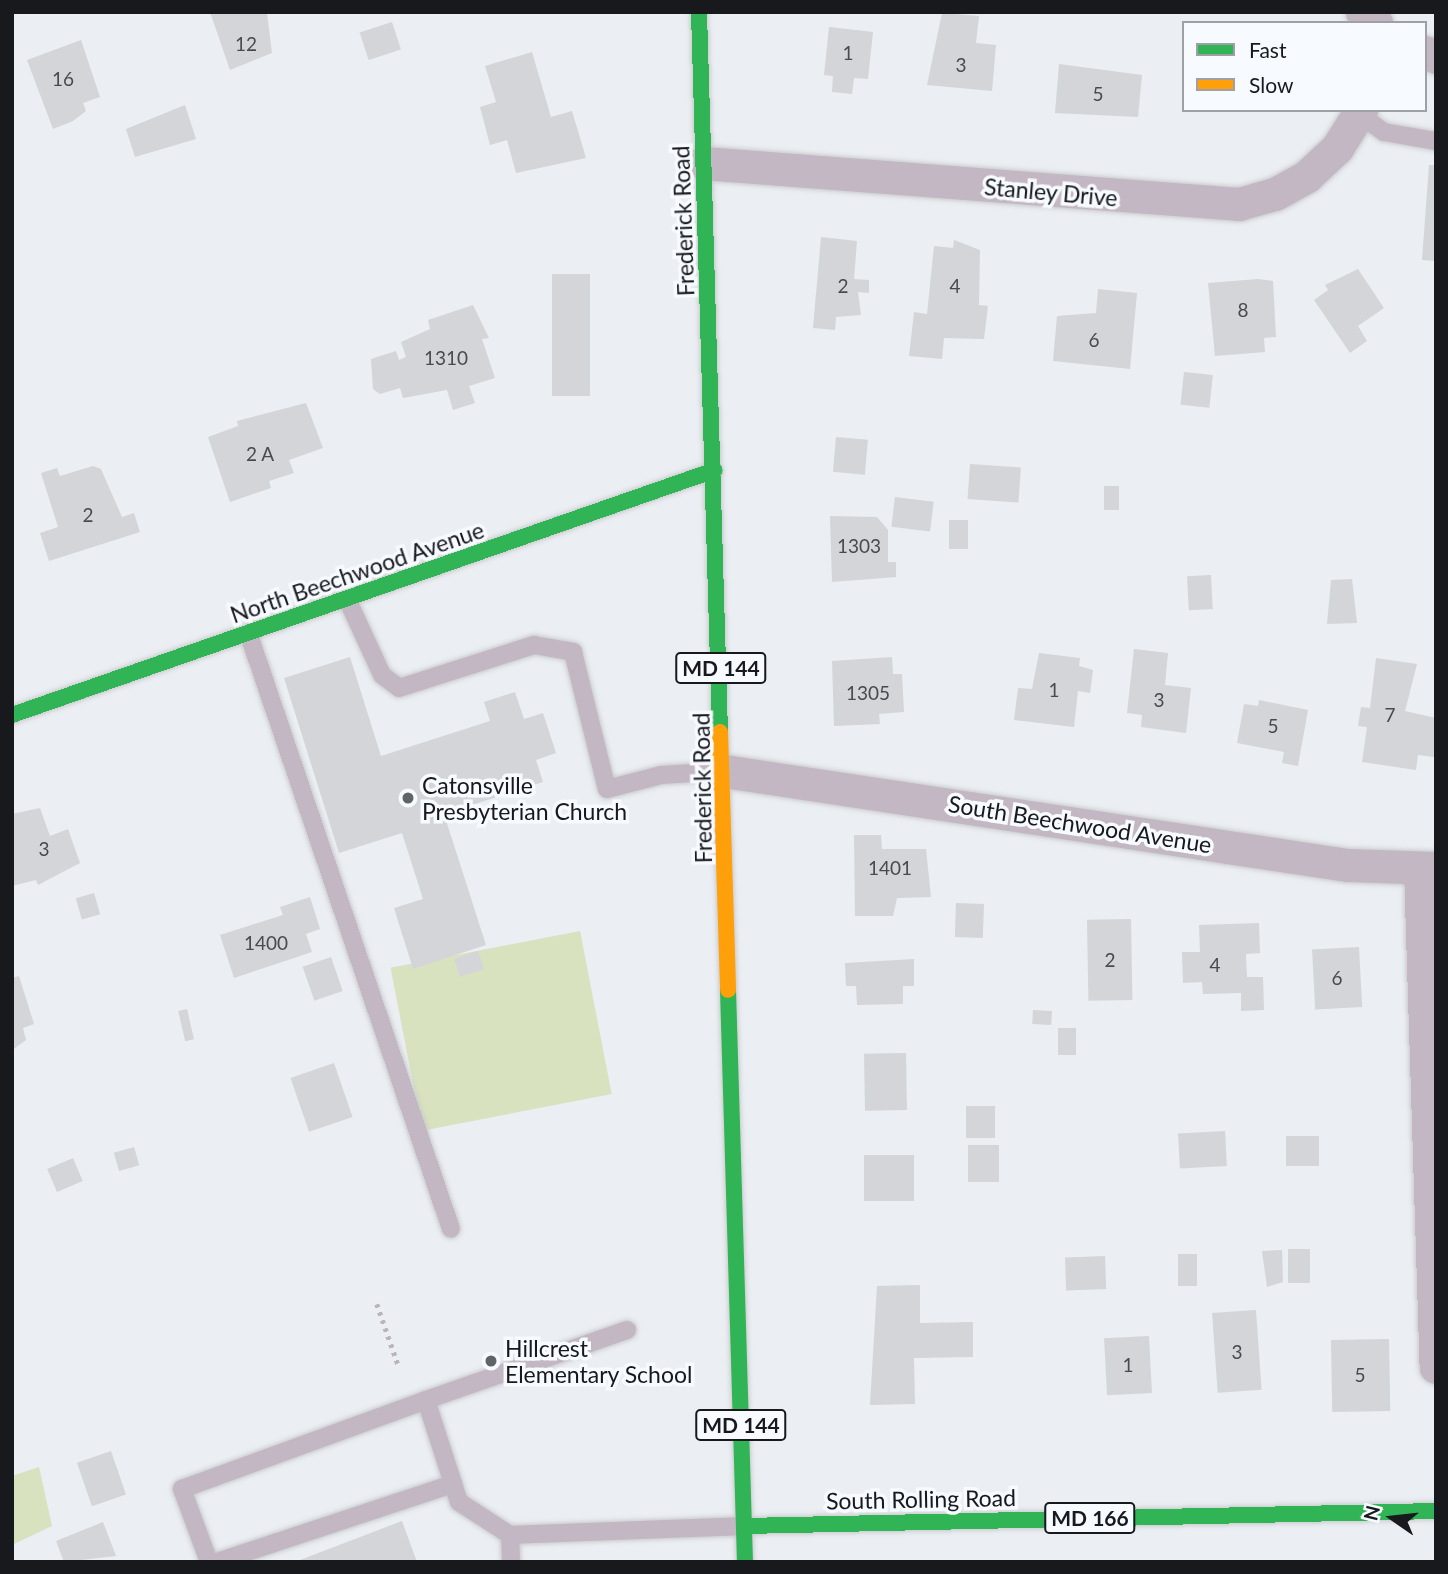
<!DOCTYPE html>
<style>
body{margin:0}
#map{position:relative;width:1448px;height:1574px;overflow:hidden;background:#ebeef2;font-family:Lato,sans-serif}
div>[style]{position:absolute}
.green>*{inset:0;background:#d8e2be;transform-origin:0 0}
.building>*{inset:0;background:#d3d5d8;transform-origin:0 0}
.path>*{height:4.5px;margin-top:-2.25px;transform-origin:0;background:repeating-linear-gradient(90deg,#bbb4bd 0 3.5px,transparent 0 8.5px)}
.roads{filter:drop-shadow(0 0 2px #cacccf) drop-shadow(0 0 2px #cacccf)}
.lane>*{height:18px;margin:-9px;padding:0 9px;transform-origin:9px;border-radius:9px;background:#c2b7c3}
.street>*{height:33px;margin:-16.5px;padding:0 16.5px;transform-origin:16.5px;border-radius:16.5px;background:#c2b7c3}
.fast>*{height:16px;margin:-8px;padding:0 8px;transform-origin:8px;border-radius:8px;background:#30b455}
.slow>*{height:16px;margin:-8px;padding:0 8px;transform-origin:8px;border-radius:8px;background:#ff9f0a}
.dots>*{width:19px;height:19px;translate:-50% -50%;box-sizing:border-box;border:4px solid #f7faff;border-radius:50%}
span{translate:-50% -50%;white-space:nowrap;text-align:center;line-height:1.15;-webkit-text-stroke:7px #f7faff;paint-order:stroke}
.number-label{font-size:19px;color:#484a4d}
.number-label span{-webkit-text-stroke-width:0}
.shield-label span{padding:2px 5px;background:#f7faff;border:2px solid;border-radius:5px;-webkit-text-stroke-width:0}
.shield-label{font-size:21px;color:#17191c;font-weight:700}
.street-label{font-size:23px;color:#17191c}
.poi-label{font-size:23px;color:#17191c}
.left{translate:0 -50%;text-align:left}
.frame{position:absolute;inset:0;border:14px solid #17191c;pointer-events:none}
.legend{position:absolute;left:1182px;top:21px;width:245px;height:91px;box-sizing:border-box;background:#f7faff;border:2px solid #9da0a4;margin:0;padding:9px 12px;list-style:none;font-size:21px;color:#17191c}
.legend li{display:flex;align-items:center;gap:14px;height:35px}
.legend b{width:35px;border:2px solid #9da0a4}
.north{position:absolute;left:1357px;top:1483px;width:70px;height:70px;-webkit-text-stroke:5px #f7faff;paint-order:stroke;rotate:284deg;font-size:19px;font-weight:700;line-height:28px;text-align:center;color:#17191c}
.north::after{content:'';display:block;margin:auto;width:24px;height:32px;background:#17191c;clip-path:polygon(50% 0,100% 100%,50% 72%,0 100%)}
</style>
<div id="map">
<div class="green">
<i style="left:580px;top:931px;width:166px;height:193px;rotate:79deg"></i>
<i style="clip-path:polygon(39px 1467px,52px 1526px,12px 1545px,12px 1476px)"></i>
</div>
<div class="building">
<i style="clip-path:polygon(210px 12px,267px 13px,272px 53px,230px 70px)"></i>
<i style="clip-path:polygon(942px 13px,979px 16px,976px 43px,996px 45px,992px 91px,927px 85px)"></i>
<i style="left:392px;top:22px;width:29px;height:34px;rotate:72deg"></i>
<i style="clip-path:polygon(829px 27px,873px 32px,868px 79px,854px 78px,852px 94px,832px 92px,833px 76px,824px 75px)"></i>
<i style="clip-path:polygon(81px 40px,100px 97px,83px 103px,86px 111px,73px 121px,53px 129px,27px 60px)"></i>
<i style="clip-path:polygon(532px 52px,551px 117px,572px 111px,586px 158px,516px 173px,507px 140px,490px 145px,480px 107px,496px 102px,485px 66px)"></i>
<i style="clip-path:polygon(1059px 64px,1142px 75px,1138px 117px,1055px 113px)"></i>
<i style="clip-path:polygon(185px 105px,196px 139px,135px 157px,126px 129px)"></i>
<i style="clip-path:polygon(1429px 165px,1436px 165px,1436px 261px,1422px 260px)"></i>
<i style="clip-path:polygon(821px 237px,857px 241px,854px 279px,869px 280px,869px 293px,858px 292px,861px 315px,836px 317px,835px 330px,813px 328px)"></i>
<i style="clip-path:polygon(954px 240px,980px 250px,979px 305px,988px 306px,984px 339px,944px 338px,942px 359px,909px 356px,914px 312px,927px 314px,934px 246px,953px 248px)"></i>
<i style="clip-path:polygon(1358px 269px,1384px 308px,1358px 326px,1367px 341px,1350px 353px,1314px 300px,1328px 290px,1325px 285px)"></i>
<i style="left:552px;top:274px;width:38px;height:122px"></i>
<i style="clip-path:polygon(1258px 279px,1273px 281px,1276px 337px,1264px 338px,1265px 352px,1215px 356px,1208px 283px)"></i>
<i style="clip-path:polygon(1098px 289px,1137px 293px,1130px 369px,1053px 361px,1057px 316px,1096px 313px)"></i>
<i style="clip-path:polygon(473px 305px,489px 338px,482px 339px,495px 378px,469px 386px,475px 403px,453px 410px,447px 390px,403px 398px,400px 388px,380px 394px,373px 389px,371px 359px,396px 351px,399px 360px,406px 357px,401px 342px,430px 329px,428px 320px)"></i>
<i style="left:1184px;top:372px;width:29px;height:33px;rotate:6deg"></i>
<i style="clip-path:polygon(306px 403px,323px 448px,289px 460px,294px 473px,269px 481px,271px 488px,230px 502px,208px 437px,238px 426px,237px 421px)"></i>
<i style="left:836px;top:437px;width:32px;height:35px;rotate:5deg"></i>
<i style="left:970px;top:464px;width:51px;height:35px;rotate:4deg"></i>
<i style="clip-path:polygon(93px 466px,101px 469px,122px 517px,134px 513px,140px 532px,49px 561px,40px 533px,58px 527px,41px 473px,57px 468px,60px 476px)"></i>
<i style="left:1104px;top:486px;width:15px;height:24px"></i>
<i style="left:895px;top:497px;width:39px;height:30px;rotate:7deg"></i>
<i style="clip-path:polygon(830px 516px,877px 517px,888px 530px,888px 562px,896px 562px,896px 577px,832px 582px)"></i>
<i style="left:949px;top:520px;width:19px;height:29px"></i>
<i style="left:1211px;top:575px;width:34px;height:24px;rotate:87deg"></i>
<i style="clip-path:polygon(1352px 579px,1357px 623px,1327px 624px,1331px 580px)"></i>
<i style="clip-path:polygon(1134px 649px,1168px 653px,1165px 685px,1191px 688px,1186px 733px,1141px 727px,1142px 715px,1127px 713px)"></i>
<i style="clip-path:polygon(1039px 653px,1080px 658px,1079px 666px,1093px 670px,1090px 693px,1078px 691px,1074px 727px,1014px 720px,1018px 688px,1032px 689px)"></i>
<i style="clip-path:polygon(350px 657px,381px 756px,490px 721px,484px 702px,515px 692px,524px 719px,543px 713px,556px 753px,536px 760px,543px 782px,444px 814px,486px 945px,413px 969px,394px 908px,423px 899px,402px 833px,339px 853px,284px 678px)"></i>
<i style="clip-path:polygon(892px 657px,893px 674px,902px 674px,904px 712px,879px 714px,880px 724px,834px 726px,832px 661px)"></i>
<i style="clip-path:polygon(1376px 658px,1417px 664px,1405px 711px,1436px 718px,1436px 745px,1434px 757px,1418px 755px,1416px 770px,1362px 762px,1367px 727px,1358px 726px,1361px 707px,1370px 708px)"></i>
<i style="clip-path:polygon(1259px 700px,1308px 710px,1298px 766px,1282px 763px,1284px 752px,1237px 743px,1244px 704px,1258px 706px)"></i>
<i style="clip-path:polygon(40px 808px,50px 836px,68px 829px,80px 863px,38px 885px,36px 880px,12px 886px,12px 814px)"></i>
<i style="clip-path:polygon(854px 835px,881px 835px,882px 849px,926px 849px,931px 897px,897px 898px,893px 916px,855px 916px)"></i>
<i style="left:94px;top:893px;width:22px;height:19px;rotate:74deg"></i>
<i style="clip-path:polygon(310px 897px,320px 929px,306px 934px,312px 952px,234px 978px,220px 935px,283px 915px,280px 907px)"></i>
<i style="left:956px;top:903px;width:28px;height:34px;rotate:2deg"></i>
<i style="left:1131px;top:919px;width:81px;height:44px;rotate:89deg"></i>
<i style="clip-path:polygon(1259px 923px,1260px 953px,1246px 954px,1247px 977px,1263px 977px,1264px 1010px,1241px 1011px,1241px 993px,1203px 994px,1202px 982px,1183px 983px,1182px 952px,1200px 952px,1199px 925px)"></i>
<i style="left:1359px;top:947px;width:60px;height:47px;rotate:87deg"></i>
<i style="left:478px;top:951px;width:19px;height:25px;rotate:72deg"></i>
<i style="left:331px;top:957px;width:36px;height:30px;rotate:71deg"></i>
<i style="clip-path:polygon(914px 959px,914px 986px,903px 986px,903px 1004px,857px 1005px,856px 986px,846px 986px,845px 963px)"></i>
<i style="clip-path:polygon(19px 976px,34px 1024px,23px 1028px,26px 1040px,12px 1050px,12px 978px)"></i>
<i style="left:187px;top:1009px;width:31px;height:9px;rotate:77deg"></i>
<i style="left:1033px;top:1010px;width:19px;height:14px;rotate:3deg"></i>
<i style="left:1058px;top:1028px;width:18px;height:27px"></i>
<i style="left:906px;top:1053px;width:57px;height:42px;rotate:89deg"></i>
<i style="left:334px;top:1063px;width:57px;height:46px;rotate:71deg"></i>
<i style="left:966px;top:1106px;width:29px;height:32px"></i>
<i style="left:1225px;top:1131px;width:35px;height:47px;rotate:87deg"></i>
<i style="left:1286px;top:1136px;width:33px;height:30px"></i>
<i style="left:968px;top:1145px;width:31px;height:37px"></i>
<i style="left:134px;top:1147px;width:19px;height:21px;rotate:74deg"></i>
<i style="left:914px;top:1155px;width:46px;height:50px;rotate:90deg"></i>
<i style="left:73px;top:1158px;width:25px;height:28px;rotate:67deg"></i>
<i style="left:1288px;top:1249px;width:22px;height:34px"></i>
<i style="clip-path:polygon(1282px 1250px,1283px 1282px,1267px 1287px,1262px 1251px)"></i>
<i style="left:1178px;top:1254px;width:19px;height:32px"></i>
<i style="left:1105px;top:1256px;width:33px;height:40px;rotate:88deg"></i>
<i style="clip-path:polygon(920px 1285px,920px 1323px,973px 1322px,973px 1357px,914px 1358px,915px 1404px,870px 1405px,877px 1286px)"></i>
<i style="left:1256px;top:1310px;width:80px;height:44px;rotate:86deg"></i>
<i style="left:1149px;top:1336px;width:57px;height:45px;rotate:87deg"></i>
<i style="left:1389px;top:1339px;width:72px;height:58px;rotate:89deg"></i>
<i style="left:111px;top:1451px;width:46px;height:36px;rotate:71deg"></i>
<i style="clip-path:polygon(402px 1521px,417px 1562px,300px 1562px,300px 1560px)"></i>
<i style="clip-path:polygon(103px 1522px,116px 1556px,64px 1562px,56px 1541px)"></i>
</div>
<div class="path">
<i style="left:377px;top:1304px;width:67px;rotate:70.8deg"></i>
</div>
<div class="roads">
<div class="lane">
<i style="left:1359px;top:114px;width:31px;rotate:36deg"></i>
<i style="left:1384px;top:132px;width:53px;rotate:9.8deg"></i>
<i style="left:348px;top:601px;width:81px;rotate:65.3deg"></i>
<i style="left:382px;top:675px;width:21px;rotate:37deg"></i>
<i style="left:399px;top:688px;width:142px;rotate:-17.7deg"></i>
<i style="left:534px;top:645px;width:40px;rotate:10deg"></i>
<i style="left:573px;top:652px;width:141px;rotate:76.1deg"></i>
<i style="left:607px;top:789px;width:56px;rotate:-14.5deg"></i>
<i style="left:661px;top:775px;width:63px;rotate:-3.6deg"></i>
<i style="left:249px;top:635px;width:627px;rotate:71.22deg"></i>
<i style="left:510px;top:1535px;width:61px;rotate:-147.1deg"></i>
<i style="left:459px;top:1502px;width:107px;rotate:-107.9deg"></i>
<i style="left:426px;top:1400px;width:213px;rotate:-19.2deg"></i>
<i style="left:209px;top:1562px;width:78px;rotate:-110.3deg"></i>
<i style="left:182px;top:1489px;width:260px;rotate:-20deg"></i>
<i style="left:217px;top:1562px;width:249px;rotate:-18.3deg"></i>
<i style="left:511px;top:1562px;width:27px;rotate:-92deg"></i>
<i style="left:510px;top:1535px;width:234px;rotate:-2.2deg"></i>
</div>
<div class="street">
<i style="left:1362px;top:12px;width:18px;rotate:38deg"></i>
<i style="left:1425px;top:52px;width:12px;rotate:24deg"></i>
<i style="left:703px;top:163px;width:538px;rotate:4.37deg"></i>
<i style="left:1239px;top:204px;width:37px;rotate:-16deg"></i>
<i style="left:1275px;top:194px;width:37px;rotate:-29deg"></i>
<i style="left:1307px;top:176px;width:41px;rotate:-43deg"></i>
<i style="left:1337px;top:148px;width:45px;rotate:-57.7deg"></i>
<i style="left:724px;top:771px;width:630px;rotate:8.58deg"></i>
<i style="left:1347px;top:865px;width:89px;rotate:1.9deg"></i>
<i style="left:1420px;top:869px;width:498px;rotate:88.2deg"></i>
</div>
<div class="fast">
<i style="left:699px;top:12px;width:720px;rotate:88.33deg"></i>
<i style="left:12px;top:715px;width:744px;rotate:-19.21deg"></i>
<i style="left:728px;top:990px;width:572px;rotate:88.3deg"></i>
<i style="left:744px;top:1526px;width:692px;rotate:-1.24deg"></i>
</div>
<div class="slow">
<i style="left:720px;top:732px;width:258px;rotate:88.2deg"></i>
</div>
</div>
<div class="dots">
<i style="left:408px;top:798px;background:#616467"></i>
<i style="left:491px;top:1361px;background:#616467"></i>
</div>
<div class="number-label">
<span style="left:246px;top:44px">12</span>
<span style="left:848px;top:53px">1</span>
<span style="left:961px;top:65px">3</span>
<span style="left:63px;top:79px">16</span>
<span style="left:1098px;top:94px">5</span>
<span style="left:843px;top:286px">2</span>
<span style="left:955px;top:286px">4</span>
<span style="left:1243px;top:310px">8</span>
<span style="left:1094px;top:340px">6</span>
<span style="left:446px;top:358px">1310</span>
<span style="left:260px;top:454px">2 A</span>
<span style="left:88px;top:515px">2</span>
<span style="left:859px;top:546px">1303</span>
<span style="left:1054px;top:690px">1</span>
<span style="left:868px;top:693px">1305</span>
<span style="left:1159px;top:700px">3</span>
<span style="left:1390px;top:715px">7</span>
<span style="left:1273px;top:726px">5</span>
<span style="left:44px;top:849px">3</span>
<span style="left:890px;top:868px">1401</span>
<span style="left:266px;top:943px">1400</span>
<span style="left:1110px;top:960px">2</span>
<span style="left:1215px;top:965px">4</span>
<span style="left:1337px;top:978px">6</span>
<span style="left:1237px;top:1352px">3</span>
<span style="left:1128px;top:1365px">1</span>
<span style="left:1360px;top:1375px">5</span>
</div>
<div class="shield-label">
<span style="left:721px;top:668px">MD 144</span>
<span style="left:741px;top:1425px">MD 144</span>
<span style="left:1090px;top:1518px">MD 166</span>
</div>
<div class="street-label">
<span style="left:1051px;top:192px;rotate:5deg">Stanley Drive</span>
<span style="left:683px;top:221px;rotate:-92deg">Frederick Road</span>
<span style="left:357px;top:572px;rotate:-19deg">North Beechwood Avenue</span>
<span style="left:702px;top:788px;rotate:-91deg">Frederick Road</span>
<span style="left:1080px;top:824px;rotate:9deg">South Beechwood Avenue</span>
<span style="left:921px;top:1499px;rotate:-1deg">South Rolling Road</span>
</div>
<div class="poi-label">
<span class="left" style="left:422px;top:798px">Catonsville<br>Presbyterian Church</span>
<span class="left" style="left:505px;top:1361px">Hillcrest<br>Elementary School</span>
</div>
<div class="frame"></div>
<ul class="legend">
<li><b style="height:9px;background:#30b455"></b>Fast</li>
<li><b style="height:9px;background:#ff9f0a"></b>Slow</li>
</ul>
<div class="north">N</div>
</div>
